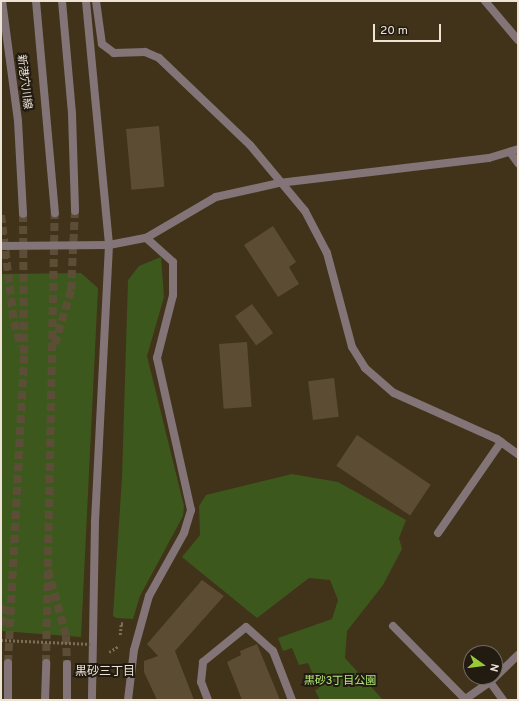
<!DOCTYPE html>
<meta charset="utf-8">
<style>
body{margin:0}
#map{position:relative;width:519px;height:701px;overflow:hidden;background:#41321a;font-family:Overpass,"Noto Sans JP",sans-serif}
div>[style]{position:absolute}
.green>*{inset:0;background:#3d581c}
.building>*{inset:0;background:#5c4c34;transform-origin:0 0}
.minor-tunnel>*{height:8px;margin-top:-4px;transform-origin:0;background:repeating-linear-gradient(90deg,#5b4d36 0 8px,transparent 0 12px)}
.tertiary-tunnel>*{height:8px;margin-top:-4px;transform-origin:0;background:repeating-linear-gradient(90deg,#5b4d36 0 8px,transparent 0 12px)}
.path>*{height:2.5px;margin-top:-1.25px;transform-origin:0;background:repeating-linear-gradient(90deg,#7c6f5a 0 2px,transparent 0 4px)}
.service>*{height:8px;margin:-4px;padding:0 4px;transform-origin:4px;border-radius:4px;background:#837478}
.minor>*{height:8px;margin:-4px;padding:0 4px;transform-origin:4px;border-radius:4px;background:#837478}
.tertiary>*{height:8px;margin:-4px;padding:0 4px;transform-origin:4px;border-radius:4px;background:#837478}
.path-bridge>*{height:2.5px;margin-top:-1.25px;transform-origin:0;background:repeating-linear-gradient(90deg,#7c6f5a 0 2px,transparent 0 4px)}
.minor-bridge>*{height:8px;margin:-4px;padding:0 4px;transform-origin:4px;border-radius:4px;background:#837478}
span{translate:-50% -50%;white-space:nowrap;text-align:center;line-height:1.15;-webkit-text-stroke:4px #221b11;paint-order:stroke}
.street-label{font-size:11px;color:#eee4d6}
.park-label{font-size:11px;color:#b2e976}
.neighbourhood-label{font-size:12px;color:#eee4d6}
.frame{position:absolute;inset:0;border:2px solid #eee4d6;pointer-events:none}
.north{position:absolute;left:463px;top:645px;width:40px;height:40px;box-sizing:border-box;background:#221b11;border:1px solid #746b60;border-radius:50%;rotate:104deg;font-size:11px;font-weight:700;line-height:16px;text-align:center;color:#eee4d6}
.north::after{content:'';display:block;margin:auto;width:14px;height:18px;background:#97cc38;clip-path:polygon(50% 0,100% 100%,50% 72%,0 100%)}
.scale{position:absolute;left:373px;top:24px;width:68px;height:18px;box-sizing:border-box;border:2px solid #eee4d6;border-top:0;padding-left:5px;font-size:12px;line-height:14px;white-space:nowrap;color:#eee4d6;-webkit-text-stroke:3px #221b11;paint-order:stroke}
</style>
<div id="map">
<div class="green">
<i style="clip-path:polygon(161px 257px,164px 297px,147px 356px,184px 506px,183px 516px,140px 596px,133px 619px,116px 618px,113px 616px,122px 477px,128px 280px,139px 266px)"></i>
<i style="clip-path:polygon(81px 273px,98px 288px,81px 637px,1px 631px,1px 274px)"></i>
<i style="clip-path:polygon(292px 474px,338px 482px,406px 520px,399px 538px,402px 549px,383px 585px,347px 631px,345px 658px,383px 700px,320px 700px,315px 690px,319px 688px,308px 663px,299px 665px,292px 648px,283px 651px,278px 638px,332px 619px,338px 600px,330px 580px,309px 578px,257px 618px,182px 557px,200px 535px,199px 506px,206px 495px)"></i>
</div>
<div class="building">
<i style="left:159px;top:126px;width:61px;height:33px;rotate:85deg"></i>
<i style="clip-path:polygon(273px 226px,296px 262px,289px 267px,299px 284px,278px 297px,244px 245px)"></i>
<i style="left:252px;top:304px;width:36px;height:21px;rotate:54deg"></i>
<i style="left:247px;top:342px;width:65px;height:28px;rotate:86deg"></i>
<i style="left:334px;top:378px;width:39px;height:26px;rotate:83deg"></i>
<i style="left:357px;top:435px;width:89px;height:37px;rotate:34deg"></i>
<i style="clip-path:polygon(202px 580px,224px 596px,175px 651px,194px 700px,157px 700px,144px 672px,144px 661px,158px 656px,147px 644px)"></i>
<i style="clip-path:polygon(257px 644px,280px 700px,242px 700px,227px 662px,241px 655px,240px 651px)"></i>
</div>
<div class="minor-tunnel">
<i style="left:48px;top:570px;width:68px;rotate:74.7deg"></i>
<i style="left:66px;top:636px;width:28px;rotate:88deg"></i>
</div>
<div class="tertiary-tunnel">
<i style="left:1px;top:215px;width:108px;rotate:83.1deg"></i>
<i style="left:14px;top:322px;width:25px;rotate:74deg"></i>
<i style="left:55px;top:344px;width:56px;rotate:-73.5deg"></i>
<i style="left:71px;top:290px;width:79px;rotate:-87.1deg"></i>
<i style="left:1px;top:625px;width:20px;rotate:-75deg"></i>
<i style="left:8px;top:663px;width:309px;rotate:-87deg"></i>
<i style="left:24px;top:354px;width:140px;rotate:-90.4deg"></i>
<i style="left:46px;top:663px;width:450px;rotate:-88.9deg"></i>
</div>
<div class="path">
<i style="left:120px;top:635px;width:12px;rotate:-85deg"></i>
<i style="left:121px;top:623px;width:4px;rotate:14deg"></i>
<i style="left:109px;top:652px;width:12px;rotate:-31deg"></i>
</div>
<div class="service">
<i style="left:485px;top:1px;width:51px;rotate:49.8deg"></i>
<i style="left:490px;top:682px;width:22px;rotate:54deg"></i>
<i style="left:208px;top:700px;width:19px;rotate:-111deg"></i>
<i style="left:201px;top:682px;width:20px;rotate:-84deg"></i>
<i style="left:203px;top:662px;width:55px;rotate:-39.1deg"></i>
<i style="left:246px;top:627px;width:36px;rotate:42deg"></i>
<i style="left:273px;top:651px;width:53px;rotate:68.8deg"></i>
</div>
<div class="minor">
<i style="left:86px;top:1px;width:245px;rotate:84.6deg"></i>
<i style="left:109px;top:245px;width:278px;rotate:92.9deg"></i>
<i style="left:95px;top:523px;width:177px;rotate:91deg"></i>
<i style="left:96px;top:1px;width:43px;rotate:82.1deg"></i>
<i style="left:102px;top:44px;width:15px;rotate:37deg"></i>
<i style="left:114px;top:53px;width:31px;rotate:-2deg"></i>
<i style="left:145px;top:52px;width:15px;rotate:23deg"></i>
<i style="left:159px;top:58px;width:126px;rotate:43.7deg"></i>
<i style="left:250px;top:145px;width:86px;rotate:50.2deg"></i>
<i style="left:305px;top:211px;width:47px;rotate:62.4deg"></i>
<i style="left:327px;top:253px;width:97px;rotate:75.1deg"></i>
<i style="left:352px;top:347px;width:25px;rotate:58deg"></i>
<i style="left:365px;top:368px;width:38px;rotate:41deg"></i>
<i style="left:394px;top:393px;width:113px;rotate:24.1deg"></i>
<i style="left:497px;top:439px;width:26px;rotate:36deg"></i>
<i style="left:510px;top:152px;width:14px;rotate:54deg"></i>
<i style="left:109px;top:245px;width:38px;rotate:-11deg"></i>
<i style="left:146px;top:238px;width:81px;rotate:-30.4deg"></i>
<i style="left:216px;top:197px;width:65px;rotate:-12.5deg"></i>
<i style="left:279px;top:183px;width:211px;rotate:-6.8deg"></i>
<i style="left:489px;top:158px;width:30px;rotate:-17deg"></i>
<i style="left:438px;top:533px;width:111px;rotate:-55.3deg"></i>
<i style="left:393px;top:626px;width:103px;rotate:45.4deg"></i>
<i style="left:67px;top:664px;width:36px;rotate:90deg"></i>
<i style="left:128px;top:700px;width:50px;rotate:-83.2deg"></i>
<i style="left:134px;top:650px;width:56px;rotate:-74.5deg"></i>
<i style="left:149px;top:596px;width:72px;rotate:-60.9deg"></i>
<i style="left:184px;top:533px;width:24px;rotate:-73deg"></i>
<i style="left:191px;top:510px;width:156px;rotate:-102.6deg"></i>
<i style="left:157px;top:358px;width:65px;rotate:-75.7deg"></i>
<i style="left:173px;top:295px;width:33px;rotate:-90deg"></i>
<i style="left:173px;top:262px;width:36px;rotate:-138deg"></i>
<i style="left:464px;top:700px;width:32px;rotate:-35deg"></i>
<i style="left:490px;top:682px;width:39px;rotate:-44deg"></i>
</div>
<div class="tertiary">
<i style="left:2px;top:1px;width:121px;rotate:82.4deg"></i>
<i style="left:18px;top:121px;width:93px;rotate:86.9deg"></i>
<i style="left:36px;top:1px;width:213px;rotate:84.9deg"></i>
<i style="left:62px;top:1px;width:113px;rotate:84.9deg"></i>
<i style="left:72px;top:114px;width:97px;rotate:88.2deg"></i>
<i style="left:8px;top:700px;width:37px;rotate:-90deg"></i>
<i style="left:45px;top:700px;width:37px;rotate:-88deg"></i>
</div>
<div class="path-bridge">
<i style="left:1px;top:640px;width:91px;rotate:2.5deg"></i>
</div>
<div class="minor-bridge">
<i style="left:1px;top:246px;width:108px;rotate:-0.5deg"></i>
</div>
<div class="street-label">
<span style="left:24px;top:82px;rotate:83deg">新港穴川線</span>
</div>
<div class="park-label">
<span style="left:340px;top:681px">黒砂3丁目公園</span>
</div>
<div class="neighbourhood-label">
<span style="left:105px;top:673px">黒砂三丁目</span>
</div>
<div class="frame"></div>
<div class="north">N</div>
<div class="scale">20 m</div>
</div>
